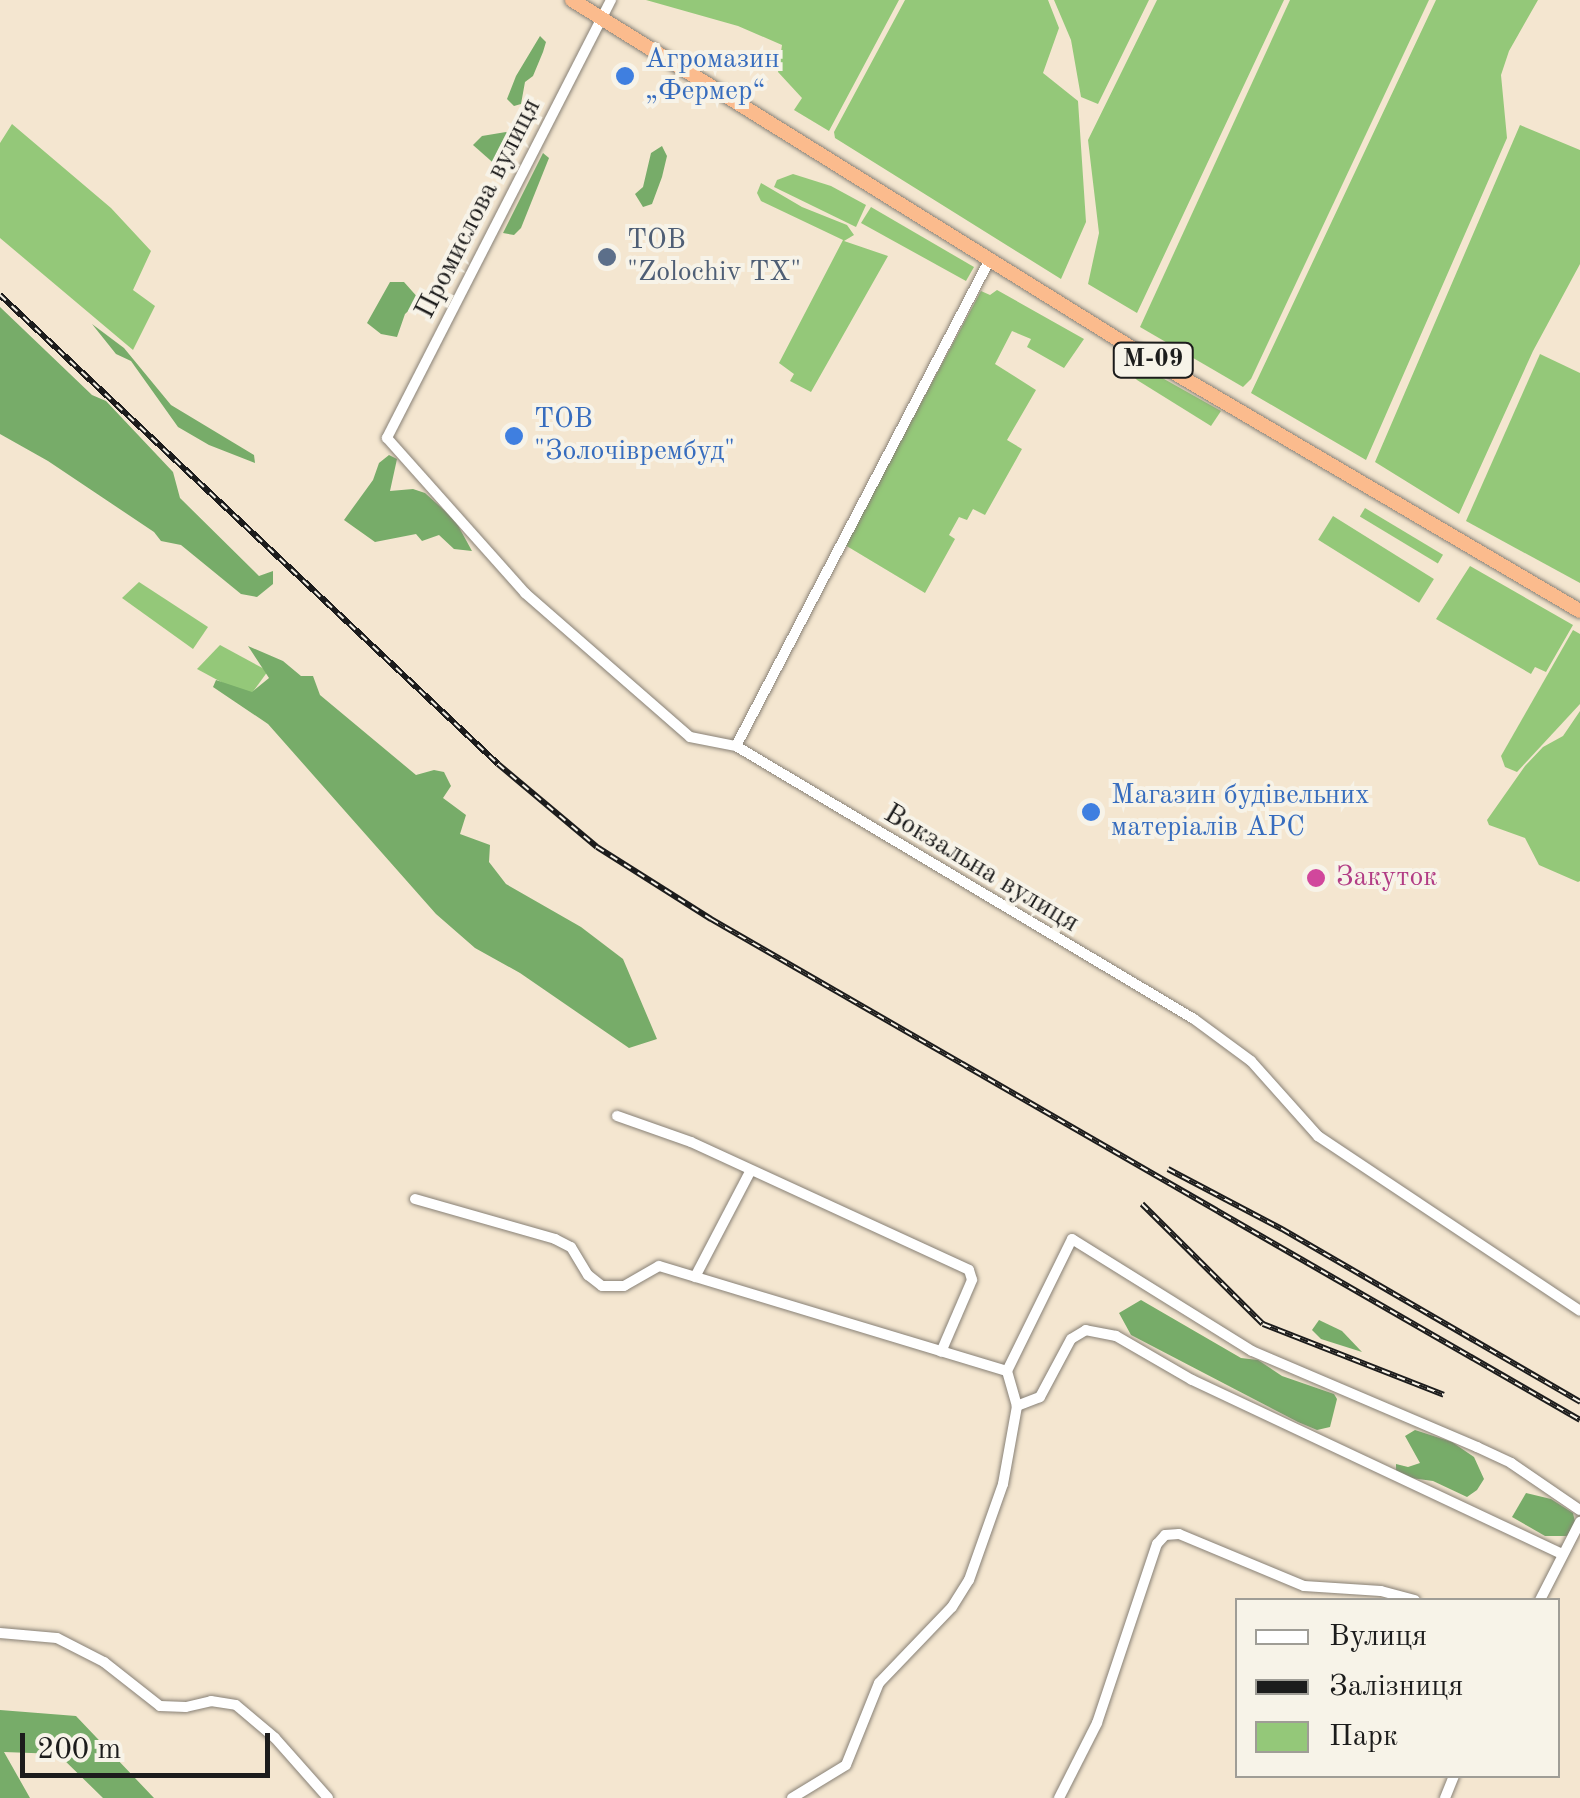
<!DOCTYPE html>
<meta charset="utf-8">
<style>
body{margin:0}
#map{position:relative;width:1580px;height:1798px;overflow:hidden;background:#f4e6d0;font-family:"Old Standard TT",serif}
div>[style]{position:absolute}
.green>*{inset:0;background:#94c879;transform-origin:0 0}
.forest>*{inset:0;background:#77ac69}
.roads{filter:drop-shadow(0 0 2px #888176) drop-shadow(0 0 2px #888176)}
.minor>*{height:10px;margin:-5px;padding:0 5px;transform-origin:5px;border-radius:5px;background:#fff}
.highway>*{height:14px;margin:-7px;padding:0 7px;transform-origin:7px;border-radius:7px;background:#fbbb8d}
.rail>*{height:6px;margin-top:-3px;transform-origin:0;background:repeating-linear-gradient(90deg,#f7f3e8 0 8px,#1c1c1c 0 16px);box-sizing:border-box;border-block:2px solid #1c1c1c}
.dots>*{width:28px;height:28px;translate:-50% -50%;box-sizing:border-box;border:5px solid #f7f3e8;border-radius:50%}
span{translate:-50% -50%;white-space:nowrap;text-align:center;line-height:1.15;-webkit-text-stroke:8px #f7f3e8;paint-order:stroke}
.shield-label span{padding:2px 8px;background:#f7f3e8;border:2px solid;border-radius:8px;-webkit-text-stroke-width:0}
.shield-label{font-size:25px;color:#1c1c1c;font-weight:700}
.shop-label{font-size:28px;color:#366cbe}
.left{translate:0 -50%;text-align:left}
.street-label{font-size:28px;color:#1c1c1c}
.service-label{font-size:28px;color:#4e5e75}
.hotel-label{font-size:28px;color:#b23c85}
.legend{position:absolute;left:1235px;top:1598px;width:325px;height:180px;box-sizing:border-box;background:#f7f3e8;border:2px solid #9f9d96;margin:0;padding:12px 18px;list-style:none;font-size:30px;color:#1c1c1c}
.legend li{display:flex;align-items:center;gap:20px;height:50px}
.legend b{width:50px;border:2px solid #9f9d96}
.scale{position:absolute;left:20px;top:1733px;width:250px;height:45px;box-sizing:border-box;border:5px solid #1c1c1c;border-top:0;padding-left:12px;font-size:30px;line-height:35px;white-space:nowrap;color:#1c1c1c;-webkit-text-stroke:8px #f7f3e8;paint-order:stroke}
</style>
<div id="map">
<div class="green">
<i style="clip-path:polygon(646px 0,899px 0,829px 131px,794px 110px,802px 98px,778px 72px,782px 45px,738px 26px)"></i>
<i style="clip-path:polygon(905px 0,1048px 0,1059px 28px,1043px 73px,1078px 101px,1086px 222px,1061px 279px,835px 138px,834px 132px)"></i>
<i style="clip-path:polygon(1054px 0,1149px 0,1098px 104px,1081px 97px,1071px 40px)"></i>
<i style="clip-path:polygon(1157px 0,1284px 0,1137px 313px,1088px 284px,1099px 233px,1088px 140px)"></i>
<i style="clip-path:polygon(1290px 0,1429px 0,1251px 379px,1243px 387px,1140px 327px)"></i>
<i style="clip-path:polygon(1436px 0,1538px 0,1509px 51px,1501px 75px,1507px 138px,1366px 460px,1251px 393px)"></i>
<i style="clip-path:polygon(12px 124px,111px 208px,151px 251px,133px 290px,155px 306px,133px 350px,0 238px,0 143px)"></i>
<i style="clip-path:polygon(1520px 125px,1580px 150px,1580px 264px,1533px 351px,1459px 514px,1375px 462px)"></i>
<i style="clip-path:polygon(793px 174px,831px 186px,866px 205px,856px 227px,774px 187px,777px 180px)"></i>
<i style="clip-path:polygon(761px 183px,802px 207px,847px 225px,854px 235px,844px 241px,888px 256px,811px 392px,790px 381px,794px 374px,779px 363px,843px 240px,761px 201px,757px 193px)"></i>
<i style="clip-path:polygon(871px 207px,974px 267px,966px 281px,861px 223px)"></i>
<i style="clip-path:polygon(997px 290px,1084px 339px,1064px 368px,1027px 347px,1031px 339px,1012px 331px,995px 364px,1036px 390px,1007px 440px,1022px 449px,985px 515px,973px 509px,967px 520px,959px 517px,949px 535px,955px 539px,925px 593px,845px 545px,981px 291px,990px 295px)"></i>
<i style="clip-path:polygon(1540px 354px,1580px 373px,1580px 583px,1466px 521px)"></i>
<i style="clip-path:polygon(1134px 362px,1221px 411px,1211px 426px,1137px 380px,1129px 372px)"></i>
<i style="left:1365px;top:508px;width:91px;height:10px;rotate:31deg"></i>
<i style="left:1333px;top:516px;width:119px;height:28px;rotate:32deg"></i>
<i style="clip-path:polygon(1470px 566px,1573px 625px,1546px 672px,1535px 667px,1531px 674px,1436px 619px)"></i>
<i style="clip-path:polygon(139px 582px,208px 627px,193px 649px,122px 598px)"></i>
<i style="clip-path:polygon(1573px 630px,1580px 634px,1580px 704px,1517px 772px,1505px 767px,1501px 756px)"></i>
<i style="clip-path:polygon(220px 645px,268px 671px,249px 697px,197px 669px)"></i>
<i style="clip-path:polygon(1580px 711px,1580px 881px,1578px 882px,1539px 865px,1525px 838px,1489px 825px,1487px 820px,1525px 766px,1543px 747px,1563px 736px)"></i>
</div>
<div class="forest">
<i style="clip-path:polygon(540px 36px,546px 42px,543px 52px,533px 76px,525px 82px,521px 104px,514px 106px,507px 99px,516px 76px)"></i>
<i style="clip-path:polygon(506px 132px,513px 137px,515px 164px,507px 175px,473px 145px,482px 136px)"></i>
<i style="clip-path:polygon(662px 146px,667px 156px,662px 177px,652px 204px,643px 207px,635px 194px,643px 187px,651px 153px)"></i>
<i style="clip-path:polygon(543px 153px,549px 158px,521px 228px,514px 235px,503px 233px)"></i>
<i style="clip-path:polygon(390px 282px,404px 282px,420px 300px,405px 314px,397px 337px,381px 334px,367px 323px)"></i>
<i style="clip-path:polygon(0 307px,92px 395px,106px 401px,173px 472px,180px 498px,259px 576px,273px 571px,273px 584px,257px 597px,241px 594px,181px 545px,161px 541px,154px 532px,48px 461px,0 434px)"></i>
<i style="clip-path:polygon(92px 324px,124px 348px,171px 405px,254px 455px,255px 463px,209px 445px,178px 427px,131px 361px,116px 354px)"></i>
<i style="clip-path:polygon(389px 455px,397px 459px,390px 491px,413px 489px,425px 493px,455px 520px,472px 551px,454px 549px,439px 535px,422px 541px,416px 534px,375px 542px,344px 520px,373px 480px,379px 463px)"></i>
<i style="clip-path:polygon(248px 646px,283px 661px,301px 676px,313px 676px,320px 695px,416px 775px,434px 770px,444px 772px,451px 786px,443px 798px,466px 815px,460px 834px,490px 845px,489px 862px,506px 884px,581px 927px,623px 959px,657px 1039px,629px 1048px,520px 973px,475px 948px,436px 914px,268px 724px,213px 687px,216px 680px,252px 692px,269px 678px)"></i>
<i style="clip-path:polygon(1141px 1300px,1241px 1358px,1258px 1360px,1282px 1376px,1334px 1394px,1337px 1399px,1330px 1427px,1317px 1430px,1298px 1422px,1131px 1335px,1119px 1313px)"></i>
<i style="clip-path:polygon(1319px 1320px,1342px 1331px,1362px 1352px,1321px 1339px,1312px 1330px)"></i>
<i style="clip-path:polygon(1415px 1430px,1452px 1442px,1474px 1457px,1484px 1479px,1477px 1490px,1467px 1497px,1433px 1481px,1396px 1476px,1396px 1464px,1408px 1467px,1420px 1463px,1405px 1436px)"></i>
<i style="clip-path:polygon(1526px 1493px,1551px 1499px,1573px 1513px,1576px 1526px,1569px 1536px,1545px 1536px,1512px 1517px)"></i>
<i style="clip-path:polygon(0 1710px,76px 1716px,154px 1798px,103px 1798px,58px 1754px,4px 1752px,30px 1798px,0 1798px)"></i>
</div>
<div class="roads">
<div class="minor">
<i style="left:611px;top:0;width:492px;rotate:117.1deg"></i>
<i style="left:387px;top:438px;width:208px;rotate:48.3deg"></i>
<i style="left:525px;top:593px;width:219px;rotate:41.1deg"></i>
<i style="left:690px;top:737px;width:47px;rotate:11.1deg"></i>
<i style="left:736px;top:746px;width:533px;rotate:30.8deg"></i>
<i style="left:1194px;top:1019px;width:71px;rotate:36.4deg"></i>
<i style="left:1251px;top:1061px;width:101px;rotate:48.2deg"></i>
<i style="left:1318px;top:1136px;width:315px;rotate:33.7deg"></i>
<i style="left:736px;top:746px;width:547px;rotate:-62.45deg"></i>
<i style="left:617px;top:1116px;width:78px;rotate:19.4deg"></i>
<i style="left:691px;top:1142px;width:306px;rotate:24.7deg"></i>
<i style="left:969px;top:1270px;width:10px;rotate:73deg"></i>
<i style="left:972px;top:1280px;width:78px;rotate:113.3deg"></i>
<i style="left:415px;top:1199px;width:146px;rotate:15.9deg"></i>
<i style="left:555px;top:1239px;width:18px;rotate:27deg"></i>
<i style="left:571px;top:1247px;width:33px;rotate:59deg"></i>
<i style="left:588px;top:1275px;width:18px;rotate:38deg"></i>
<i style="left:602px;top:1286px;width:22px"></i>
<i style="left:624px;top:1286px;width:40px;rotate:-29.7deg"></i>
<i style="left:659px;top:1266px;width:363px;rotate:16.8deg"></i>
<i style="left:695px;top:1277px;width:119px;rotate:-62.4deg"></i>
<i style="left:1562px;top:1554px;width:409px;rotate:-154.8deg"></i>
<i style="left:1192px;top:1380px;width:88px;rotate:-149.9deg"></i>
<i style="left:1116px;top:1336px;width:31px;rotate:-169deg"></i>
<i style="left:1086px;top:1330px;width:17px;rotate:149deg"></i>
<i style="left:1071px;top:1339px;width:66px;rotate:118.1deg"></i>
<i style="left:1040px;top:1397px;width:25px;rotate:159deg"></i>
<i style="left:1017px;top:1406px;width:36px;rotate:-106deg"></i>
<i style="left:1007px;top:1371px;width:147px;rotate:-63.8deg"></i>
<i style="left:1072px;top:1239px;width:212px;rotate:31.9deg"></i>
<i style="left:1252px;top:1351px;width:245px;rotate:23.1deg"></i>
<i style="left:1477px;top:1447px;width:38px;rotate:25deg"></i>
<i style="left:1511px;top:1463px;width:83px;rotate:34.3deg"></i>
<i style="left:1540px;top:1600px;width:88px;rotate:-62.9deg"></i>
<i style="left:0;top:1633px;width:57px;rotate:5deg"></i>
<i style="left:57px;top:1638px;width:53px;rotate:27.1deg"></i>
<i style="left:104px;top:1662px;width:71px;rotate:38.2deg"></i>
<i style="left:160px;top:1706px;width:26px;rotate:2deg"></i>
<i style="left:186px;top:1707px;width:26px;rotate:-13deg"></i>
<i style="left:211px;top:1701px;width:25px;rotate:9deg"></i>
<i style="left:236px;top:1705px;width:51px;rotate:40.2deg"></i>
<i style="left:275px;top:1738px;width:80px;rotate:48.5deg"></i>
<i style="left:792px;top:1798px;width:63px;rotate:-31.4deg"></i>
<i style="left:846px;top:1765px;width:88px;rotate:-68.1deg"></i>
<i style="left:879px;top:1683px;width:105px;rotate:-46.2deg"></i>
<i style="left:952px;top:1607px;width:32px;rotate:-58deg"></i>
<i style="left:969px;top:1580px;width:102px;rotate:-70.5deg"></i>
<i style="left:1003px;top:1484px;width:79px;rotate:-79.8deg"></i>
<i style="left:1059px;top:1798px;width:84px;rotate:-63.1deg"></i>
<i style="left:1097px;top:1723px;width:189px;rotate:-71.5deg"></i>
<i style="left:1157px;top:1544px;width:12px;rotate:-48deg"></i>
<i style="left:1165px;top:1535px;width:14px;rotate:-4deg"></i>
<i style="left:1179px;top:1534px;width:135px;rotate:22.6deg"></i>
<i style="left:1304px;top:1586px;width:77px;rotate:3.7deg"></i>
<i style="left:1381px;top:1591px;width:35px;rotate:15deg"></i>
<i style="left:1445px;top:1798px;width:24px;rotate:-68deg"></i>
</div>
<div class="highway">
<i style="left:572px;top:0;width:653px;rotate:31.87deg"></i>
<i style="left:1127px;top:345px;width:525px;rotate:30.42deg"></i>
</div>
</div>
<div class="rail">
<i style="left:0;top:295px;width:684px;rotate:43.28deg"></i>
<i style="left:498px;top:764px;width:129px;rotate:40deg"></i>
<i style="left:597px;top:847px;width:135px;rotate:32.3deg"></i>
<i style="left:711px;top:919px;width:1003px;rotate:29.96deg"></i>
<i style="left:1168px;top:1169px;width:129px;rotate:27.8deg"></i>
<i style="left:1282px;top:1229px;width:345px;rotate:30.1deg"></i>
<i style="left:1142px;top:1204px;width:170px;rotate:44.8deg"></i>
<i style="left:1263px;top:1324px;width:194px;rotate:21.4deg"></i>
</div>
<div class="dots">
<i style="left:625px;top:76px;background:#3f7fe0"></i>
<i style="left:607px;top:257px;background:#5c6f8a"></i>
<i style="left:514px;top:436px;background:#3f7fe0"></i>
<i style="left:1091px;top:812px;background:#3f7fe0"></i>
<i style="left:1316px;top:878px;background:#d1479c"></i>
</div>
<div class="shield-label">
<span style="left:1153px;top:360px">М-09</span>
</div>
<div class="shop-label">
<span class="left" style="left:645px;top:76px">Агромазин<br>„Фермер“</span>
<span class="left" style="left:534px;top:436px">ТОВ<br>"Золочіврембуд"</span>
<span class="left" style="left:1111px;top:812px">Магазин будівельних<br>матеріалів APC</span>
</div>
<div class="street-label">
<span style="left:479px;top:209px;rotate:-63deg">Промислова вулиця</span>
<span style="left:981px;top:869px;rotate:31deg">Вокзальна вулиця</span>
</div>
<div class="service-label">
<span class="left" style="left:627px;top:257px">ТОВ<br>"Zolochiv TX"</span>
</div>
<div class="hotel-label">
<span class="left" style="left:1336px;top:878px">Закуток</span>
</div>
<ul class="legend">
<li><b style="height:12px;background:#fff"></b>Вулиця</li>
<li><b style="height:12px;background:#1c1c1c"></b>Залізниця</li>
<li><b style="height:28px;background:#94c879"></b>Парк</li>
</ul>
<div class="scale">200 m</div>
</div>
